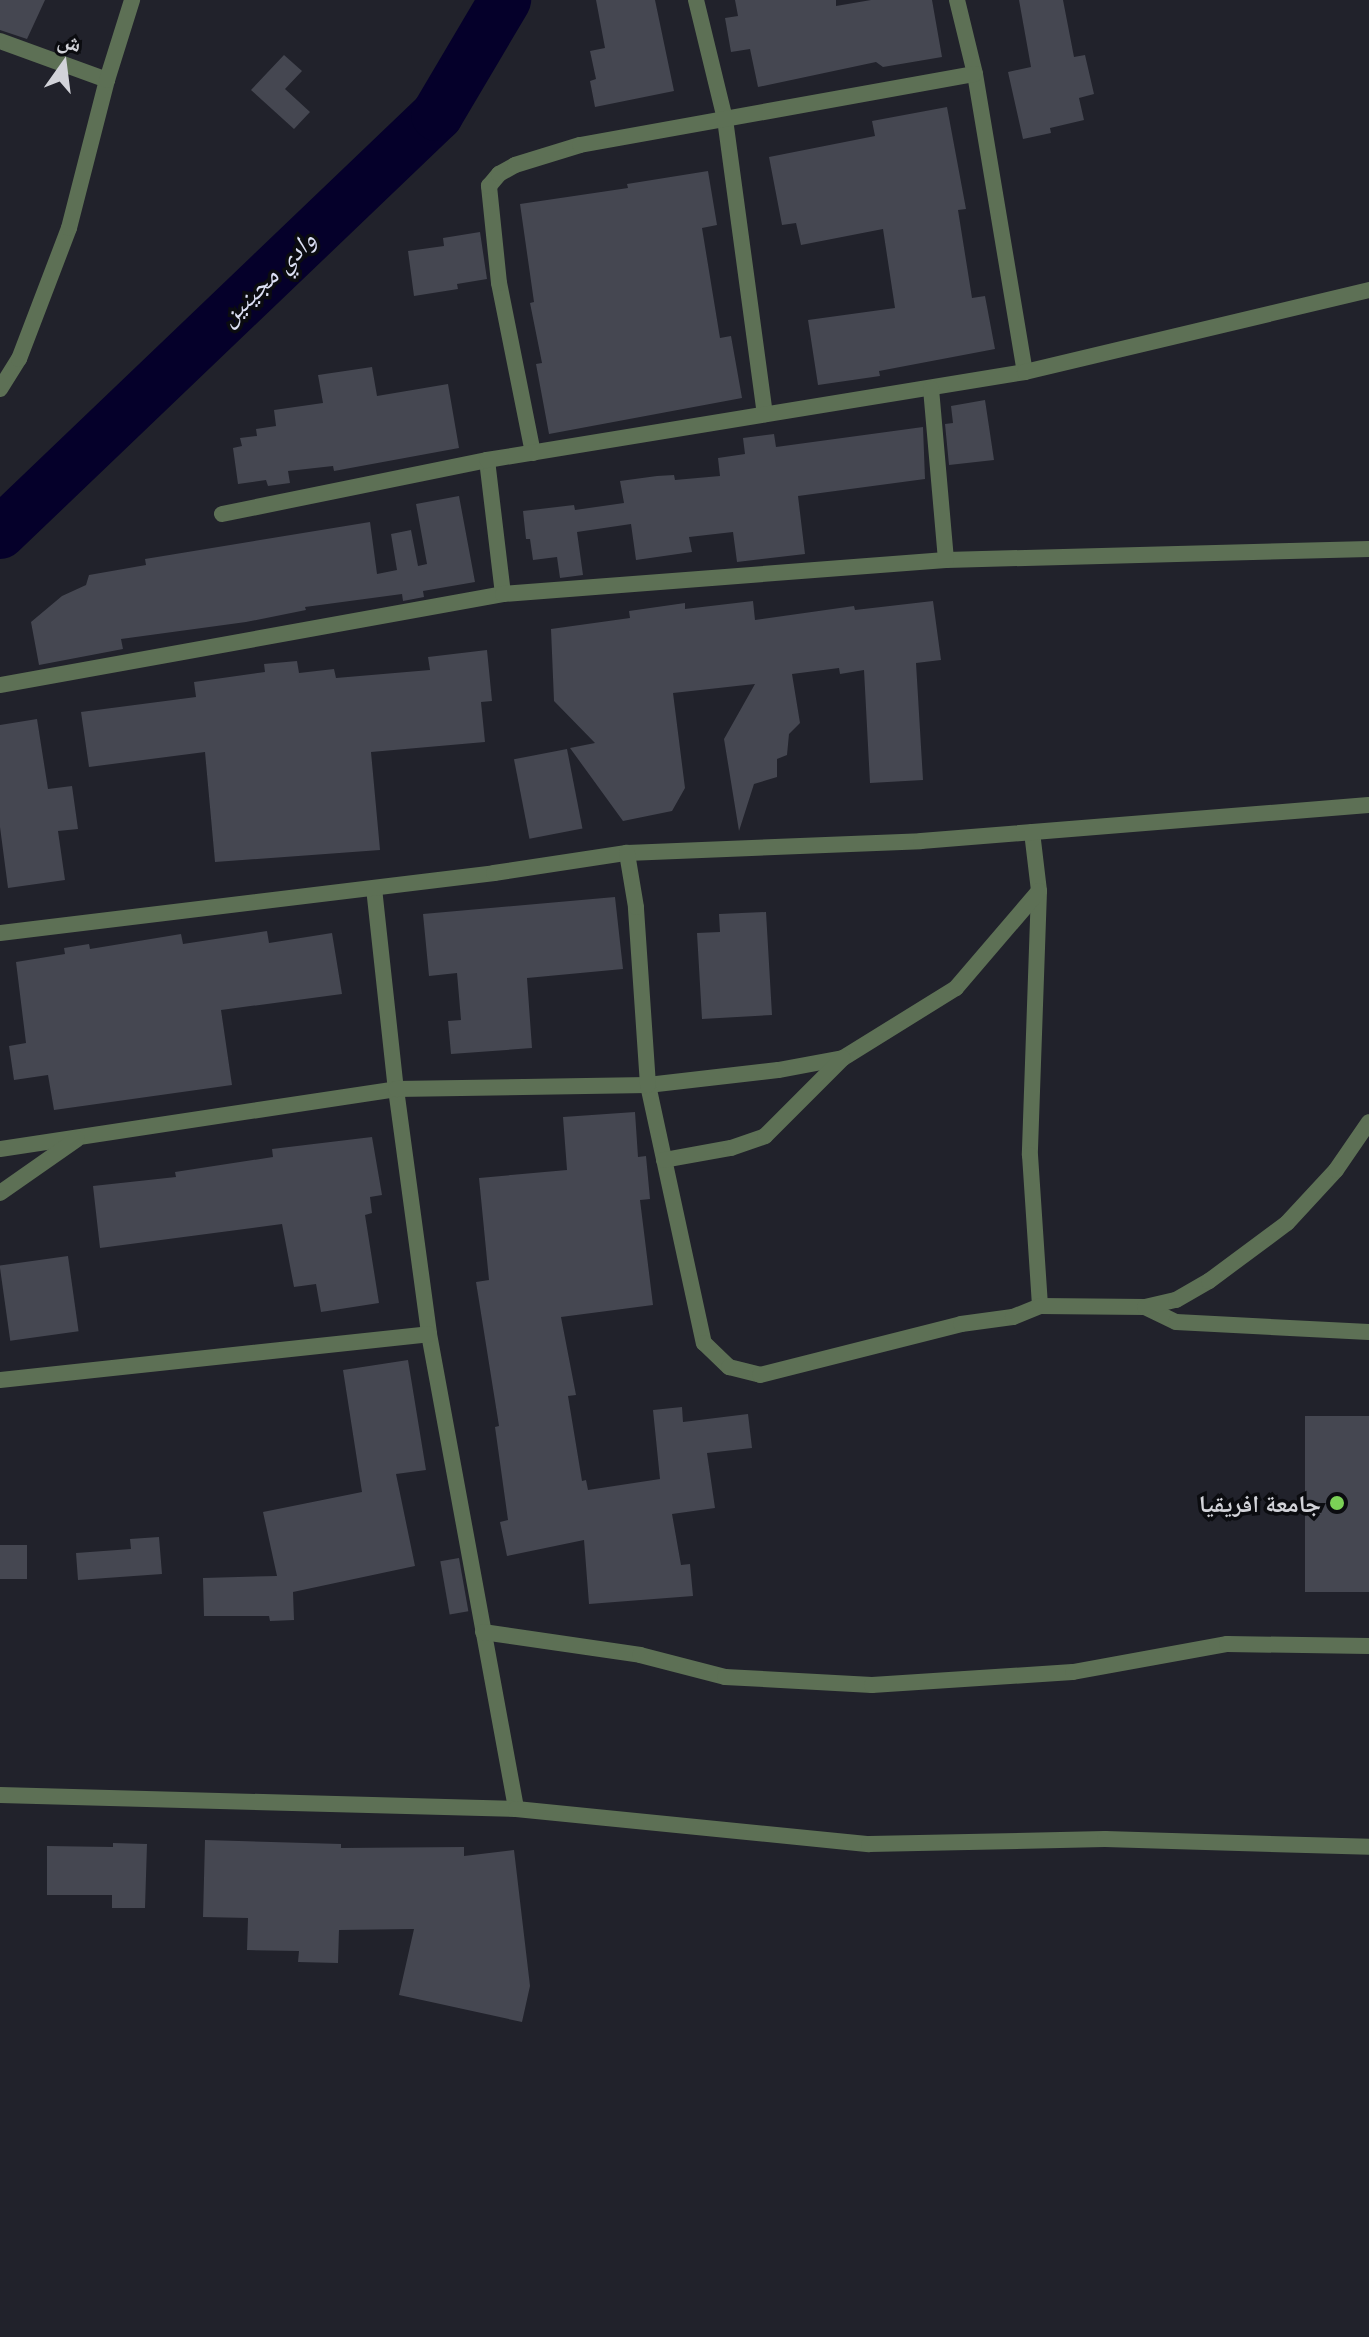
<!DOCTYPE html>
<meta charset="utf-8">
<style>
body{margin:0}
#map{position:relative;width:1369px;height:2337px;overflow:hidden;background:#21222b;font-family:"Open Sans","Noto Naskh Arabic",sans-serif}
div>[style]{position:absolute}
.river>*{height:52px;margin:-26px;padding:0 26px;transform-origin:26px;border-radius:26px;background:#05002a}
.building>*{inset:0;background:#454751;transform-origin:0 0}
.street>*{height:16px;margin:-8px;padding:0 8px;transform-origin:8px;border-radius:8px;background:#5d7055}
.dots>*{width:22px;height:22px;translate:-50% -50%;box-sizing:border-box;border:4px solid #0b0c10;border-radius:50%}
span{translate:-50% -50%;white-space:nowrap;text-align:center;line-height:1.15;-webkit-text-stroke:7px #0b0c10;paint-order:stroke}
.poi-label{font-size:24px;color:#d2d3d9;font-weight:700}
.right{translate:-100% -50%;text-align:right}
.water-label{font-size:26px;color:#dce0f4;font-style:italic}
.north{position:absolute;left:24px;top:24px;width:80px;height:80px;-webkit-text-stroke:6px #0b0c10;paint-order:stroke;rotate:14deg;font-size:22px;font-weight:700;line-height:32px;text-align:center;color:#d2d3d9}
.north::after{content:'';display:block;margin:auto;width:28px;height:36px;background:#d2d3d9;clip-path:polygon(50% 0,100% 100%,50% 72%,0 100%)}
</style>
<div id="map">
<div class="river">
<i style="left:0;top:533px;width:605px;rotate:-43.73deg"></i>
<i style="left:437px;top:115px;width:134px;rotate:-59.4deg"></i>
</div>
<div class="building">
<i style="clip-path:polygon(0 0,45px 0,27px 39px,0 30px)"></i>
<i style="clip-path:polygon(596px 0,655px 0,674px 91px,595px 107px,590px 81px,596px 79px,590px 51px,605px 48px)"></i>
<i style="clip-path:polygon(735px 0,836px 0,836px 6px,871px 0,932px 0,942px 57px,883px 67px,876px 62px,758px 87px,750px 49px,731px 52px,725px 18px,738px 16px)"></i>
<i style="clip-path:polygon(1019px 0,1063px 0,1074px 57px,1085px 55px,1094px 94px,1079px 98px,1084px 120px,1050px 128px,1051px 133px,1023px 139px,1008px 72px,1031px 67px)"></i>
<i style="clip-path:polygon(284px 55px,302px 71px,285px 89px,310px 112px,294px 129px,251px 90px)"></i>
<i style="clip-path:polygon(947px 107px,966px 209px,958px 210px,972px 298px,985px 296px,995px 349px,879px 371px,880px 376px,818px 385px,808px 320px,895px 308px,883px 229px,801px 245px,796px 223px,782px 225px,769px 157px,875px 136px,872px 121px)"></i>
<i style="clip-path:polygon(708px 171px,717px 225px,702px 228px,720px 338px,731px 336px,742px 398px,549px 434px,536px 364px,542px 363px,530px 303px,534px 302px,520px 204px,628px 188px,627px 184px)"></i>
<i style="clip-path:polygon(480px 232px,487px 279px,457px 284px,458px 289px,414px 296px,408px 251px,444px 246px,443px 238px)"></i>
<i style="clip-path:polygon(372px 367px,377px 396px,448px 384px,459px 448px,334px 471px,333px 466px,288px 471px,290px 483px,268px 486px,266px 480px,238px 484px,233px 448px,242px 446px,240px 438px,257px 436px,256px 429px,276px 426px,274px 410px,323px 403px,318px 375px)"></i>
<i style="clip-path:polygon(985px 400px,994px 460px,949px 465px,945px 424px,953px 423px,951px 406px)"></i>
<i style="clip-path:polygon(923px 427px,925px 479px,798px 496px,805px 554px,737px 562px,733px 532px,689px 537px,692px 552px,636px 560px,631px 524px,577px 532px,583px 575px,560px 578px,557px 557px,533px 560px,530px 539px,526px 539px,523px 511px,574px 505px,575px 510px,624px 503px,620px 481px,657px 476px,674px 475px,675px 480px,720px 476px,718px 458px,745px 454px,743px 438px,774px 434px,776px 447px)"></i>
<i style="clip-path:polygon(459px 496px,475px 582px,423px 591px,424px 597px,403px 601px,402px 594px,305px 607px,306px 610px,246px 622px,121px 639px,123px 649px,39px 665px,31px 622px,62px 596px,86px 585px,89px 575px,146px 565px,145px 559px,370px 522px,377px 574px,397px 570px,391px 534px,411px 530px,418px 566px,427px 564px,416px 504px)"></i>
<i style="clip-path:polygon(753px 601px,755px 620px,854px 606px,855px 610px,933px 601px,941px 660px,916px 663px,923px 780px,870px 783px,864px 670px,840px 674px,839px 668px,792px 674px,800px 723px,789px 734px,787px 755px,777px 759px,777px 777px,754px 784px,739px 831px,724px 739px,755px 684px,673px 693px,685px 788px,672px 811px,623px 821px,570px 748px,595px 743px,554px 701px,551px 629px,630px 618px,629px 611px,685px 603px,685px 609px)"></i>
<i style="clip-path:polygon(487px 650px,492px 701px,481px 702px,485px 742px,371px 752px,380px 850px,215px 862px,205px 752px,89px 767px,81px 712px,196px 697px,194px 682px,265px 672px,264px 664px,297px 661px,299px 673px,334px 669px,336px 678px,430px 670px,428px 657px)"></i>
<i style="clip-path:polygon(37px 719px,48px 789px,72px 786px,78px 829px,58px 831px,65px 880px,8px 888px,0 827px,0 725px)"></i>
<i style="left:567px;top:749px;width:81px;height:54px;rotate:79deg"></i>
<i style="clip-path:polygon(615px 897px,623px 969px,527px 978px,532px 1048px,451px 1054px,448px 1021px,461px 1020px,457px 973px,429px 976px,423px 914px)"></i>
<i style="clip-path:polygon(766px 912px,772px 1015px,702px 1019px,697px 933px,720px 932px,719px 914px)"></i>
<i style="clip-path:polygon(267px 931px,269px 943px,332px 933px,342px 994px,221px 1010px,232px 1085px,54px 1110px,48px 1075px,14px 1080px,9px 1046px,26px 1043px,16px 962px,65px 954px,64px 948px,89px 944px,90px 949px,181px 934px,183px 944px)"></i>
<i style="clip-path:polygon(635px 1112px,638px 1157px,646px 1156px,650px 1199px,640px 1200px,653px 1305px,561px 1317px,576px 1395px,568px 1396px,582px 1481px,586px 1480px,588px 1490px,660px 1479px,653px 1410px,682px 1407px,683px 1422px,748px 1414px,752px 1448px,707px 1453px,715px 1508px,672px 1514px,681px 1565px,690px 1564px,693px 1596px,589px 1604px,584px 1540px,507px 1556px,500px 1522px,508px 1520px,495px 1427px,499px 1426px,476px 1282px,489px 1280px,479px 1178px,567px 1170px,563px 1117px)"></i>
<i style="clip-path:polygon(372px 1137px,382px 1195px,370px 1197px,372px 1213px,365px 1215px,379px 1303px,321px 1312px,316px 1284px,294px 1287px,282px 1224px,100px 1248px,93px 1186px,176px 1177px,175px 1172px,273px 1157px,272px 1149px)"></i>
<i style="left:68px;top:1256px;width:76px;height:69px;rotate:82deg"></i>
<i style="clip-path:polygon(408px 1360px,426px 1470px,396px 1474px,415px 1566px,293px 1592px,294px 1620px,270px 1621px,269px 1616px,204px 1616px,203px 1578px,277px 1576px,263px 1512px,362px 1492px,343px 1370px)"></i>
<i style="left:1369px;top:1416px;width:176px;height:64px;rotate:90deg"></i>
<i style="clip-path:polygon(159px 1537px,162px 1574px,78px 1580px,76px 1553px,131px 1549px,130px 1539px)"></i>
<i style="left:27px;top:1545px;width:34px;height:27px;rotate:90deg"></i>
<i style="left:459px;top:1558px;width:54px;height:19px;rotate:80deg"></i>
<i style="clip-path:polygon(205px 1840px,341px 1844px,341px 1848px,464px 1847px,464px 1856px,514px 1850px,530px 1986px,522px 2022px,399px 1995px,414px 1929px,339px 1930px,338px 1963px,298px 1962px,299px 1951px,247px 1950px,248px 1918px,203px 1917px)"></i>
<i style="clip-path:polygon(113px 1843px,147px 1844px,145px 1908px,112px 1908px,112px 1895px,47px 1895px,47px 1846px,113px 1847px)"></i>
</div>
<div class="street">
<i style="left:696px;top:0;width:122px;rotate:76.3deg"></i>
<i style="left:725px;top:119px;width:298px;rotate:82.3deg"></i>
<i style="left:957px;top:0;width:76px;rotate:76.3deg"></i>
<i style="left:975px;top:74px;width:302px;rotate:80.5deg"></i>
<i style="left:0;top:41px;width:114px;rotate:20deg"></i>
<i style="left:0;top:389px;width:36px;rotate:-58deg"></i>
<i style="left:19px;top:359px;width:140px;rotate:-69.1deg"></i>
<i style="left:69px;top:228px;width:153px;rotate:-75.6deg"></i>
<i style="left:107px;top:80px;width:84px;rotate:-72.6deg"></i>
<i style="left:533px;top:453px;width:173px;rotate:-101.3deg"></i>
<i style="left:499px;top:283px;width:98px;rotate:-95.9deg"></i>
<i style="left:489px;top:186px;width:16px;rotate:-50deg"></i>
<i style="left:499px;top:174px;width:18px;rotate:-29deg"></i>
<i style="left:515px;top:165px;width:68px;rotate:-17.1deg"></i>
<i style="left:580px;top:145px;width:401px;rotate:-10.2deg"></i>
<i style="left:487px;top:460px;width:135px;rotate:83.2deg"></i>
<i style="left:222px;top:514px;width:270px;rotate:-11.5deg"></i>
<i style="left:487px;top:460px;width:545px;rotate:-9.29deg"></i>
<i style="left:1025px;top:372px;width:354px;rotate:-13.4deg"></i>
<i style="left:946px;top:560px;width:423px;rotate:-1.5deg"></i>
<i style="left:1px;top:685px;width:510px;rotate:-10.27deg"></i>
<i style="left:503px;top:594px;width:444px;rotate:-4.4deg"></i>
<i style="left:946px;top:560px;width:172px;rotate:-95deg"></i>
<i style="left:1032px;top:832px;width:59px;rotate:83.2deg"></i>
<i style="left:1039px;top:891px;width:264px;rotate:92deg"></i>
<i style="left:1030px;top:1155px;width:151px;rotate:86.2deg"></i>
<i style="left:374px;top:888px;width:202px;rotate:83.8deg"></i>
<i style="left:396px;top:1089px;width:247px;rotate:82.3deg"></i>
<i style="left:429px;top:1334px;width:483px;rotate:79.6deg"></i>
<i style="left:1039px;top:891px;width:128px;rotate:130.6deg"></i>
<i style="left:956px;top:988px;width:133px;rotate:148.2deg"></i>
<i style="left:843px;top:1058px;width:66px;rotate:169.5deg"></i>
<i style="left:778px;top:1070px;width:131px;rotate:173.4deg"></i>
<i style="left:648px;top:1085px;width:264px;rotate:77.8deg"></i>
<i style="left:704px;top:1343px;width:35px;rotate:44deg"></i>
<i style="left:729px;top:1367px;width:32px;rotate:14deg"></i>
<i style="left:760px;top:1375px;width:207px;rotate:-14.2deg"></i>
<i style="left:961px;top:1324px;width:52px;rotate:-7.7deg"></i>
<i style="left:1013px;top:1317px;width:29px;rotate:-22deg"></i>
<i style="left:1040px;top:1306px;width:105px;rotate:0.5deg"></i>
<i style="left:1145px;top:1307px;width:34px;rotate:26deg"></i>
<i style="left:1176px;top:1322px;width:193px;rotate:3deg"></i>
<i style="left:0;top:933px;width:498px;rotate:-6.9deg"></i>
<i style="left:494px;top:873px;width:134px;rotate:-8.6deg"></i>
<i style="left:627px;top:853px;width:294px;rotate:-2.3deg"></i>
<i style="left:921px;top:841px;width:449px;rotate:-4.6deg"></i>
<i style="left:0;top:1149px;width:401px;rotate:-8.6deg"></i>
<i style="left:396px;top:1089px;width:252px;rotate:-0.9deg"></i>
<i style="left:648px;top:1085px;width:178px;rotate:-93.9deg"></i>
<i style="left:636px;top:907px;width:55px;rotate:-99.5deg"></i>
<i style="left:664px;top:1160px;width:68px;rotate:-10.2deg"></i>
<i style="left:731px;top:1148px;width:36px;rotate:-19deg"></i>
<i style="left:765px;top:1136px;width:110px;rotate:-45deg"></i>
<i style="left:0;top:1193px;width:94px;rotate:-35deg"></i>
<i style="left:1145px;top:1307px;width:32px;rotate:-13deg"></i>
<i style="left:1176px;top:1300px;width:38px;rotate:-30deg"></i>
<i style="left:1209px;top:1281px;width:97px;rotate:-36.6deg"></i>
<i style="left:1287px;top:1223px;width:72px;rotate:-47.2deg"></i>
<i style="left:1336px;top:1170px;width:58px;rotate:-55.5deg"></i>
<i style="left:0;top:1380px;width:431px;rotate:-6.1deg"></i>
<i style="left:483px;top:1632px;width:159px;rotate:8.3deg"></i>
<i style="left:640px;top:1655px;width:88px;rotate:14.5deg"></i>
<i style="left:725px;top:1677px;width:147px;rotate:3.1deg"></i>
<i style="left:872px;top:1685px;width:201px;rotate:-3.7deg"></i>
<i style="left:1073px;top:1672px;width:157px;rotate:-10.3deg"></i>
<i style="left:1227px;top:1644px;width:142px;rotate:0.8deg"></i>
<i style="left:0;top:1795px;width:516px;rotate:1.55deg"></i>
<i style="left:516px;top:1809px;width:355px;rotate:5.7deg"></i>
<i style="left:869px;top:1844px;width:236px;rotate:-1.2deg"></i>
<i style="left:1105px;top:1839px;width:264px;rotate:1.7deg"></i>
</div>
<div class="dots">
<i style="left:1337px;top:1503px;background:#7bd156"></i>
</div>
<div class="poi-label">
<span class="right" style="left:1321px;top:1503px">جامعة افريقيا</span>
</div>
<div class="water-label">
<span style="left:267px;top:278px;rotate:-44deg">وادي مجينين</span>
</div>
<div class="north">ش</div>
</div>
